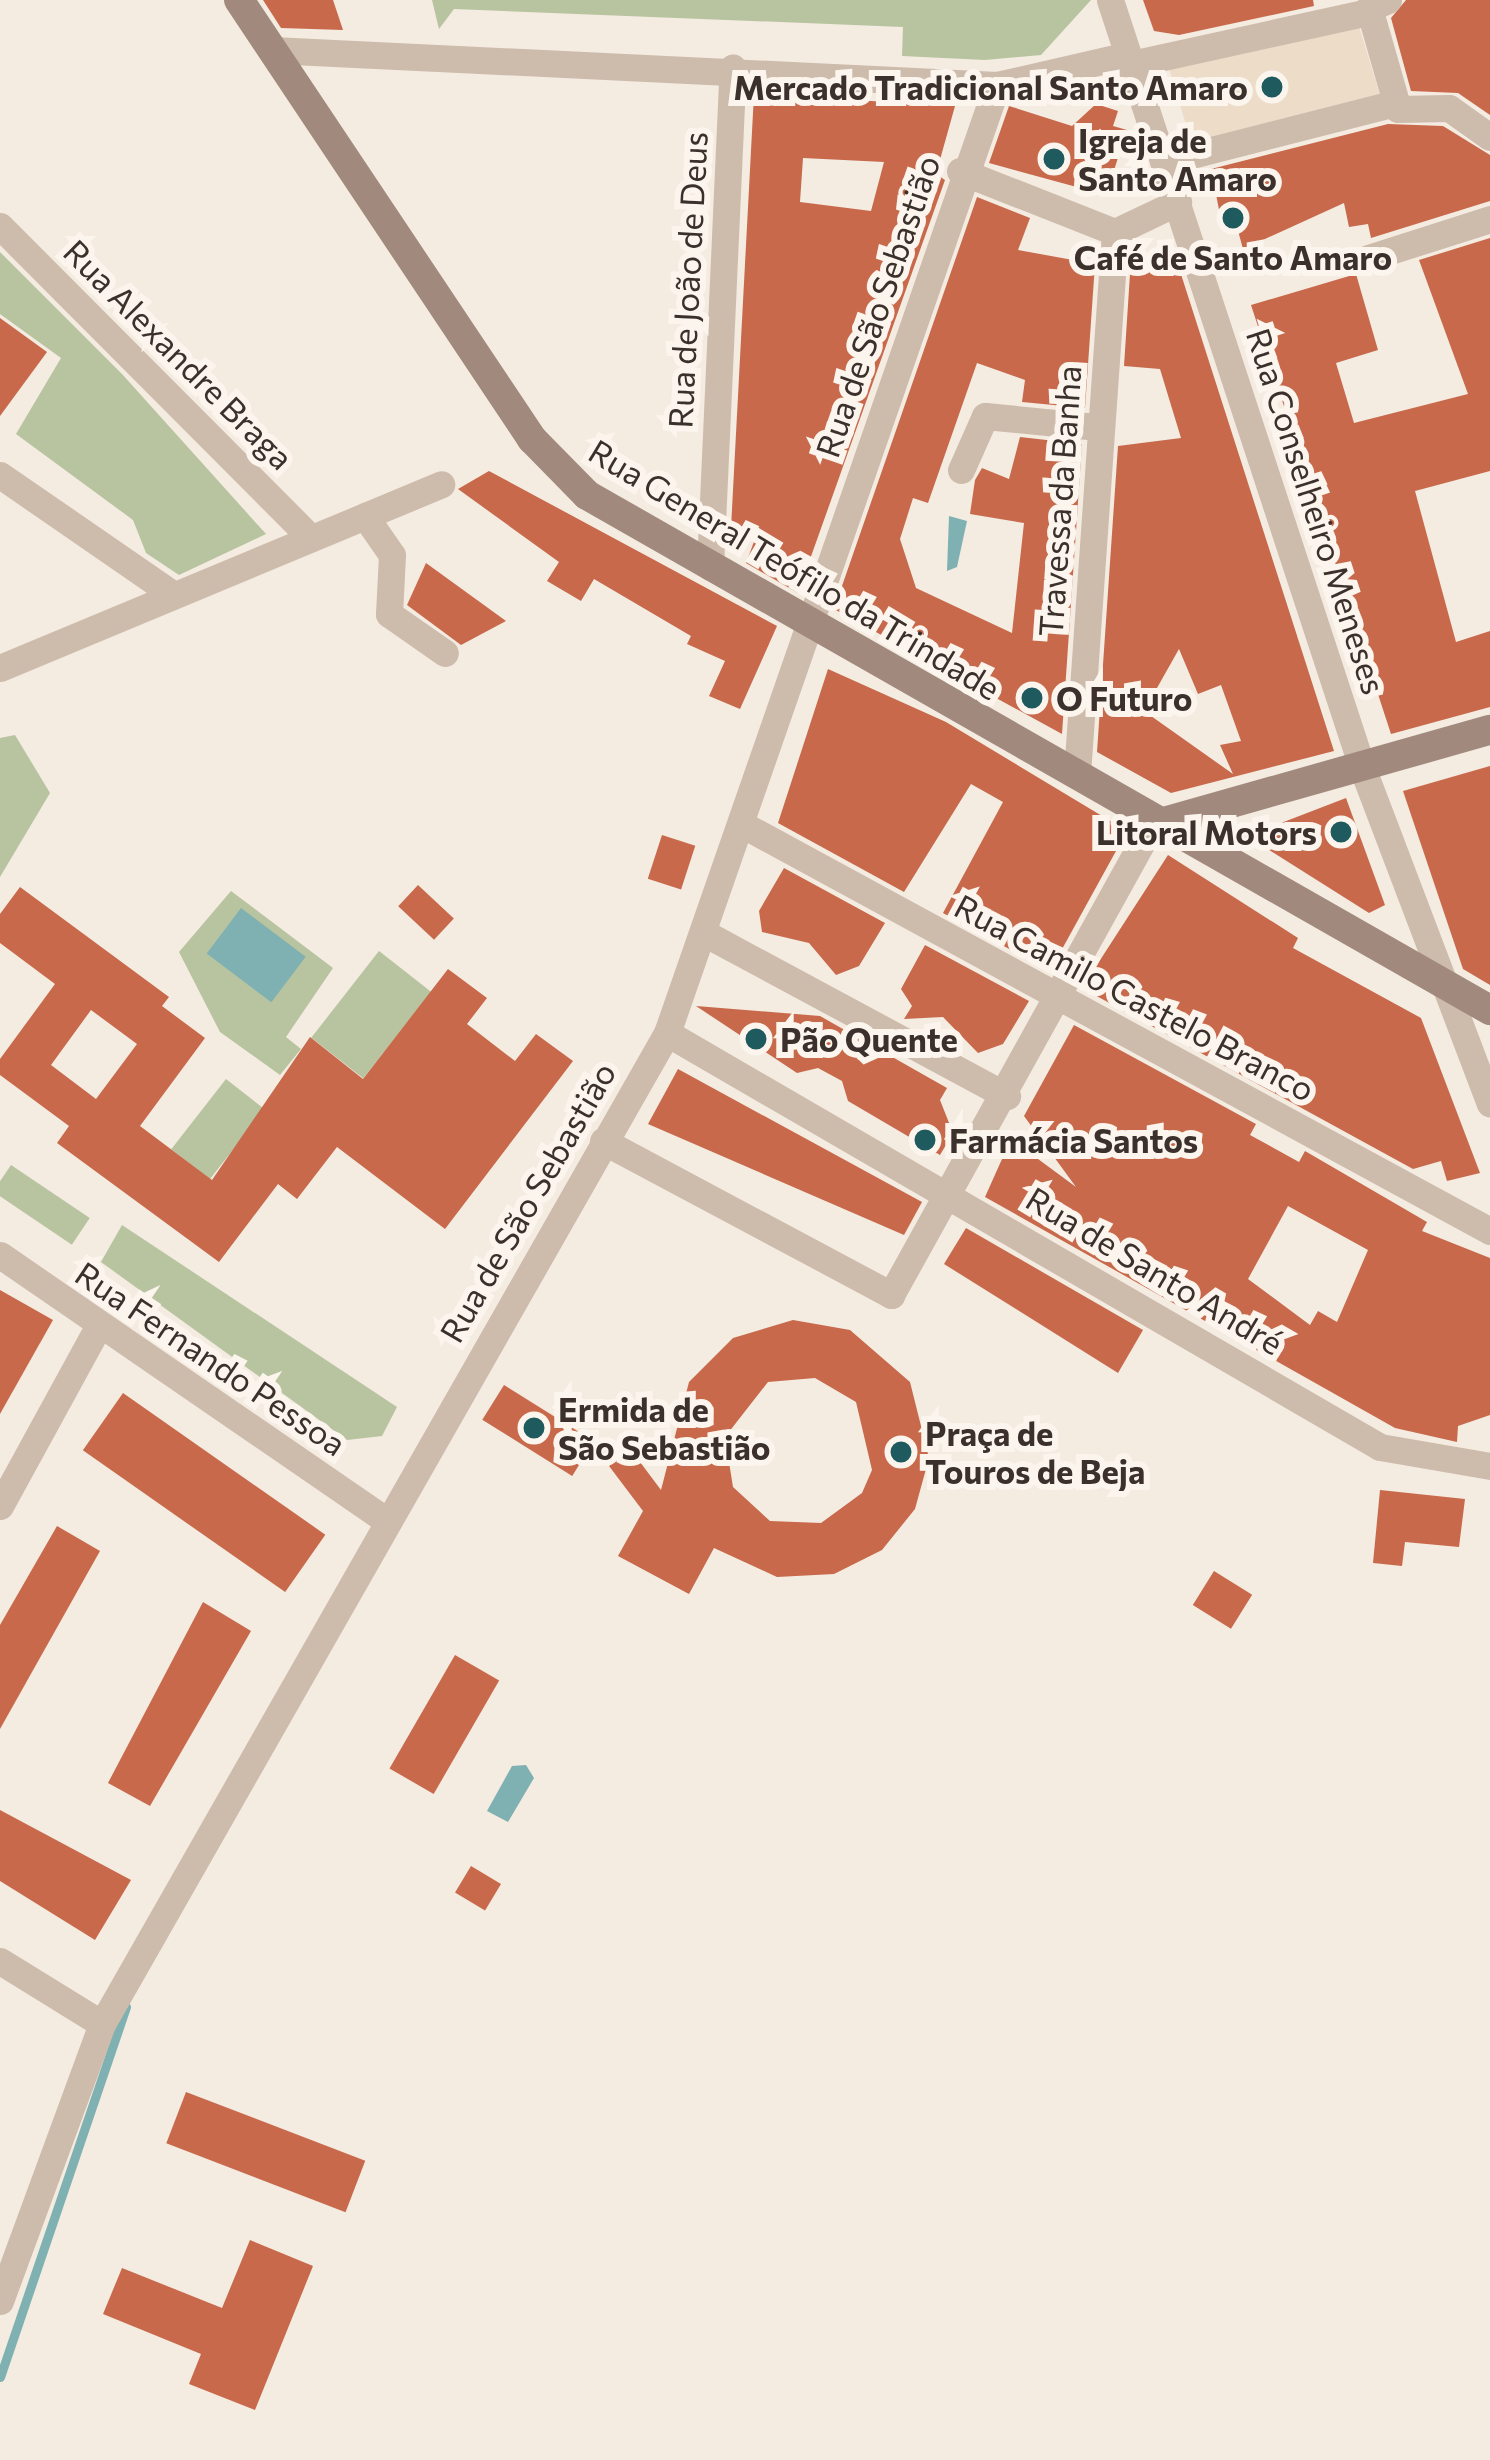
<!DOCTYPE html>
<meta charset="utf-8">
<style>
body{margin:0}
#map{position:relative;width:1490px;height:2460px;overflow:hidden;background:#f4ebe1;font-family:Commissioner,sans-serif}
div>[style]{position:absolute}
.green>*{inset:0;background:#b8c4a0;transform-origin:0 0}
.plaza>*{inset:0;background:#ecdcc8;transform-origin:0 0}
.water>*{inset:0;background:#7fb0b2;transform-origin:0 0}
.stream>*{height:9px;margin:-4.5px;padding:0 4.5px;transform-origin:4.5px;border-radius:4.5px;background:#7fb0b2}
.building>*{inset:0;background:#c8694b;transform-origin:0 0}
.street>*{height:27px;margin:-13.5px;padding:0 13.5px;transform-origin:13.5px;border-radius:13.5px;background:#cdbbac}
.secondary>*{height:30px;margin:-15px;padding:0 15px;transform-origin:15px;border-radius:15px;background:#a18a7d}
.dots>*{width:33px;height:33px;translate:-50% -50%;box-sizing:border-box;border:6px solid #fbf5ee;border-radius:50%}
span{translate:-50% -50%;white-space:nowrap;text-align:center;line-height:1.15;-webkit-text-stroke:12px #fbf5ee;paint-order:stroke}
.poi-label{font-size:33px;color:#3b302b;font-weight:700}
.right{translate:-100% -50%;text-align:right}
.left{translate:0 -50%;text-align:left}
.street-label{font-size:33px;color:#3b302b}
</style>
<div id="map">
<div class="green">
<i style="clip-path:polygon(432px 0,1091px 0,1041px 55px,985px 60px,902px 56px,903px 27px,454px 9px,439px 29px)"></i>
<i style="clip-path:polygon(0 252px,122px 374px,266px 534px,179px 575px,146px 553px,133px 520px,16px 434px,61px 358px,0 314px)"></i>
<i style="clip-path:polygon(15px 735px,50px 793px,0 877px,0 738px)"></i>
<i style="clip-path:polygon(231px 891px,333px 968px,286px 1037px,301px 1049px,280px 1075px,220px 1032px,179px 952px)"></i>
<i style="left:379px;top:951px;width:66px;height:110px;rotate:38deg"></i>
<i style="left:226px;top:1079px;width:49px;height:89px;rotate:38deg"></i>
<i style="left:11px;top:1165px;width:95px;height:32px;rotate:34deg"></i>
<i style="clip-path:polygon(122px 1225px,397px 1407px,382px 1436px,347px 1440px,101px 1262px)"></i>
</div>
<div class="plaza">
<i style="left:1353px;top:7px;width:109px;height:194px;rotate:73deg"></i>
</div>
<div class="water">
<i style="clip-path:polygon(949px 516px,967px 521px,957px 567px,947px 571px)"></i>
<i style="left:241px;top:908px;width:81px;height:57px;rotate:37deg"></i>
<i style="clip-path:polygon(526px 1765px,534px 1778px,508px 1822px,487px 1811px,512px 1766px)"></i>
</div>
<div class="stream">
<i style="left:0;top:2377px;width:391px;rotate:-71.2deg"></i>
</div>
<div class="building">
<i style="clip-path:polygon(263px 0,333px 0,343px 30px,281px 28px)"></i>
<i style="clip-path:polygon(1143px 0,1313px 0,1314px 6px,1179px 35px,1154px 31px)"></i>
<i style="clip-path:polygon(1406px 0,1490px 0,1490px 115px,1458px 93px,1411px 91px,1391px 18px)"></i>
<i style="clip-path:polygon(evenodd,754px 94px,955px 106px,936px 174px,945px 180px,798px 593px,746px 563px,755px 539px,731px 528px,754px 94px,803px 158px,884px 162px,871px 211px,800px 202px,803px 158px)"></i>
<i style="clip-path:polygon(1096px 104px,1118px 111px,1113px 126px,1127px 130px,1106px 195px,989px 163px,1009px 106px,1072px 126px)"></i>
<i style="clip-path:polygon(1388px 124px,1443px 126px,1490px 155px,1490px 201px,1371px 238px,1368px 224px,1349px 227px,1344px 203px,1243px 249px,1237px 227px,1223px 230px,1211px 169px)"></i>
<i style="clip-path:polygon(977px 197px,1030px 218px,1018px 250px,1095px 264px,1085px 408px,1022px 402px,1025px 380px,977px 363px,928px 503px,913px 498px,900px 539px,916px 588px,1012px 633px,1024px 523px,970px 514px,975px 480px,982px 468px,1009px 479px,1020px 437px,1082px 444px,1062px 734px,834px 609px)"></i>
<i style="clip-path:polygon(1490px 238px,1490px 471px,1415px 491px,1456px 642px,1490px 631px,1490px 707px,1391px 734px,1251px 305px,1356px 274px,1378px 350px,1336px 363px,1354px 423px,1468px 394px,1419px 260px)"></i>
<i style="clip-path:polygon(evenodd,1179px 268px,1334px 751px,1171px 793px,1097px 752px,1118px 446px,1181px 438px,1160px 369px,1124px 366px,1130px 274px,1179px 268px,1179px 649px,1198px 694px,1221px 685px,1241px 741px,1220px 745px,1233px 774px,1144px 711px,1179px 649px)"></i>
<i style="clip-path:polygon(0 318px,47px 352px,0 416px)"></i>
<i style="clip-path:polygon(489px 471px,777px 626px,740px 709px,709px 696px,725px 661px,687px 644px,691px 636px,594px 579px,581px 601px,547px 581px,559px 562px,458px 489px)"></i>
<i style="clip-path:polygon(426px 563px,506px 621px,461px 645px,407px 605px)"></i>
<i style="clip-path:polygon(828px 669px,946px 722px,1127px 831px,1050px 971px,943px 913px,1003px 802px,971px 784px,904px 892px,778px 823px)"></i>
<i style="clip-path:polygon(1490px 766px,1490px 985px,1463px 969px,1403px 791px)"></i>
<i style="clip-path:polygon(1346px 798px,1385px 905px,1369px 913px,1247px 836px)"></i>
<i style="left:662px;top:835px;width:35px;height:46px;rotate:18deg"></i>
<i style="clip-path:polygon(1168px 855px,1298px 938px,1293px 948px,1421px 1018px,1480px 1173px,1447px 1181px,1441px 1161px,1413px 1169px,1082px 988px)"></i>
<i style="clip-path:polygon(784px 868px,885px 923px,859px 966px,836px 975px,809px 943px,762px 932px,759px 911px)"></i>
<i style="left:418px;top:885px;width:49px;height:29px;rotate:43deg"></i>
<i style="clip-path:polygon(evenodd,20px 887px,169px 997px,162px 1006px,205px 1038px,140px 1126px,212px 1180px,310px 1037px,363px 1079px,448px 969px,487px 998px,467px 1024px,515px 1061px,536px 1034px,573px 1061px,445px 1229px,337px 1147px,297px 1199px,278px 1184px,219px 1262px,57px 1143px,69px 1126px,0 1075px,0 1059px,55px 984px,0 943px,0 914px,20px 887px,91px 1010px,137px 1044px,96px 1099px,51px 1065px,91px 1010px)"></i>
<i style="clip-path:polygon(925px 945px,1029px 1001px,1003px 1044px,978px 1053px,943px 1017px,904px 1019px,912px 1006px,901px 989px)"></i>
<i style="clip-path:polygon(696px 1006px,820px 1016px,947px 1088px,940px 1100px,953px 1133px,940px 1155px,848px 1101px,842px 1081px,818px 1068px,797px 1073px)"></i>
<i style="clip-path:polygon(evenodd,1074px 1025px,1256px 1124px,1250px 1135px,1299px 1162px,1305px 1151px,1427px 1222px,1422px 1231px,1490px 1258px,1490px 1415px,1458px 1426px,1457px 1442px,1395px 1428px,985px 1197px,1011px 1139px,1076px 1187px,1024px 1116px,1074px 1025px,1288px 1206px,1368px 1250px,1337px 1322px,1318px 1311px,1310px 1325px,1248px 1279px,1288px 1206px)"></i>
<i style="clip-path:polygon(678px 1069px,922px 1202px,904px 1235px,648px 1124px)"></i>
<i style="clip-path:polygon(966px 1228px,1143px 1330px,1118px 1373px,944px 1264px)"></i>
<i style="clip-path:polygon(0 1290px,53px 1320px,0 1414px)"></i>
<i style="clip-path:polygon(evenodd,793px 1320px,850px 1330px,910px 1382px,929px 1458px,915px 1509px,882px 1550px,834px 1574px,777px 1577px,714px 1548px,689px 1594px,618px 1556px,643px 1511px,609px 1466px,631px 1450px,661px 1490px,689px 1382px,733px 1338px,793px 1320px,815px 1378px,856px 1402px,872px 1470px,862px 1493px,821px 1523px,770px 1521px,733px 1487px,725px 1437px,768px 1382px,815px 1378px)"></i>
<i style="left:504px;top:1385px;width:106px;height:41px;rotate:32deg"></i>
<i style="left:123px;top:1393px;width:247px;height:70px;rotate:35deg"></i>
<i style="clip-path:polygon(1380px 1490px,1465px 1499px,1459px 1547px,1405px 1542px,1402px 1566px,1373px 1563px)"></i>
<i style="clip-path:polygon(57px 1526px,100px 1551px,0 1729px,0 1625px)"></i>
<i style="left:1214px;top:1571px;width:45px;height:40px;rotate:32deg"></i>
<i style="clip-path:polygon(203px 1602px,251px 1631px,150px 1806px,108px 1783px)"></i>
<i style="left:455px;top:1655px;width:51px;height:131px;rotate:30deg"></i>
<i style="clip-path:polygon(0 1810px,131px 1880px,95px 1940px,0 1881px)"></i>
<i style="left:471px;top:1866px;width:35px;height:31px;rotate:31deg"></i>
<i style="left:186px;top:2092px;width:192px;height:55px;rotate:21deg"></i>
<i style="clip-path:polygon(250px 2240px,313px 2266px,255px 2410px,189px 2384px,201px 2354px,103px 2314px,122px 2268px,222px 2308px)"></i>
</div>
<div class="street">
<i style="left:1110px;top:0;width:807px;rotate:71.81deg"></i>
<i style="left:1362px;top:767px;width:360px;rotate:69.2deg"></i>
<i style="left:1388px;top:0;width:21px;rotate:157deg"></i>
<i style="left:1369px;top:8px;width:105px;rotate:74deg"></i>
<i style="left:1398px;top:109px;width:51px;rotate:-1.1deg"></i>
<i style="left:1449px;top:108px;width:50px;rotate:35.3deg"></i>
<i style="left:272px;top:50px;width:726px;rotate:2.76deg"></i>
<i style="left:997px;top:85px;width:130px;rotate:-12.9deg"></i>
<i style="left:1127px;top:65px;width:248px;rotate:-12.4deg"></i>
<i style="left:1164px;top:162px;width:239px;rotate:-14.3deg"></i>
<i style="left:960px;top:171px;width:167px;rotate:21.5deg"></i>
<i style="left:1115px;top:232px;width:70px;rotate:-25.5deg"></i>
<i style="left:0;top:226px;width:433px;rotate:45.1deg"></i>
<i style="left:1368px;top:258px;width:128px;rotate:-17.7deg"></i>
<i style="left:961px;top:470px;width:59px;rotate:-66deg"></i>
<i style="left:985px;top:416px;width:114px;rotate:5.6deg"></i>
<i style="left:0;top:475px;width:204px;rotate:34.6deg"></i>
<i style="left:365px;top:516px;width:47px;rotate:55.3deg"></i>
<i style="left:392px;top:555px;width:59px;rotate:92.9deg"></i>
<i style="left:389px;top:614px;width:68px;rotate:34.9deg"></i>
<i style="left:710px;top:567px;width:500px;rotate:-87.4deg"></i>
<i style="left:0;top:668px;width:478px;rotate:-22.6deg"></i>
<i style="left:1077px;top:774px;width:543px;rotate:-85.99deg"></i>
<i style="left:745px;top:826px;width:848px;rotate:28.53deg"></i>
<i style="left:706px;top:934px;width:342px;rotate:28.3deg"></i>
<i style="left:667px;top:1033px;width:824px;rotate:30.14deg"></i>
<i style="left:1380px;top:1447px;width:112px;rotate:9.8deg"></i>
<i style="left:603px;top:1141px;width:327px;rotate:28.1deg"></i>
<i style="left:891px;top:1295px;width:544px;rotate:-60.99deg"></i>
<i style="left:0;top:1255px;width:465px;rotate:34.5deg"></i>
<i style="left:0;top:1506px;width:204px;rotate:-61.3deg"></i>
<i style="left:0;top:1961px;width:120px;rotate:31.7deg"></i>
<i style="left:0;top:2301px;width:295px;rotate:-69.8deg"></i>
<i style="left:102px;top:2024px;width:1141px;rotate:-60.31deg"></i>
<i style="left:667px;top:1033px;width:1004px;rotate:-70.81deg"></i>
</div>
<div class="secondary">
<i style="left:239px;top:0;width:528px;rotate:56.28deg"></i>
<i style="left:532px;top:439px;width:78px;rotate:45.5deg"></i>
<i style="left:587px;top:495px;width:1040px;rotate:29.7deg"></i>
<i style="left:1164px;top:822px;width:339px;rotate:-15.8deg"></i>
</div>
<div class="dots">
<i style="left:1272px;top:87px;background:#1f5a5e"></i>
<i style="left:1054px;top:159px;background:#1f5a5e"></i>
<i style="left:1233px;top:218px;background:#1f5a5e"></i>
<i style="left:1032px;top:698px;background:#1f5a5e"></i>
<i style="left:1341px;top:832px;background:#1f5a5e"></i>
<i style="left:756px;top:1039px;background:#1f5a5e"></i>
<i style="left:925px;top:1140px;background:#1f5a5e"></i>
<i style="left:534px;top:1428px;background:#1f5a5e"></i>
<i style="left:901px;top:1452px;background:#1f5a5e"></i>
</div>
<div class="poi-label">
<span class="right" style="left:1248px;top:87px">Mercado Tradicional Santo Amaro</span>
<span class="left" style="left:1078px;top:159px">Igreja de<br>Santo Amaro</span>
<span style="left:1233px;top:257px">Café de Santo Amaro</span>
<span class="left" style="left:1056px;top:698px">O Futuro</span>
<span class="right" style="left:1317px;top:832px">Litoral Motors</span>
<span class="left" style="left:780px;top:1039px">Pão Quente</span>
<span class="left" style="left:949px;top:1140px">Farmácia Santos</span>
<span class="left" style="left:558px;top:1428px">Ermida de<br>São Sebastião</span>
<span class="left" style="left:925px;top:1452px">Praça de<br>Touros de Beja</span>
</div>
<div class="street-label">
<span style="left:687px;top:280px;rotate:-87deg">Rua de João de Deus</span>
<span style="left:877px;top:306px;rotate:-71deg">Rua de São Sebastião</span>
<span style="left:179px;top:354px;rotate:45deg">Rua Alexandre Braga</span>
<span style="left:1059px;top:501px;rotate:-86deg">Travessa da Banha</span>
<span style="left:1317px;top:511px;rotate:72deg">Rua Conselheiro Meneses</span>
<span style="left:795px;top:569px;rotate:31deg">Rua General Teófilo da Trindade</span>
<span style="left:1135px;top:997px;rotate:28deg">Rua Camilo Castelo Branco</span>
<span style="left:527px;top:1202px;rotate:-60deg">Rua de São Sebastião</span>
<span style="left:1155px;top:1270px;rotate:31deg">Rua de Santo André</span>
<span style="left:211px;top:1358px;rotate:34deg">Rua Fernando Pessoa</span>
</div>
</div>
